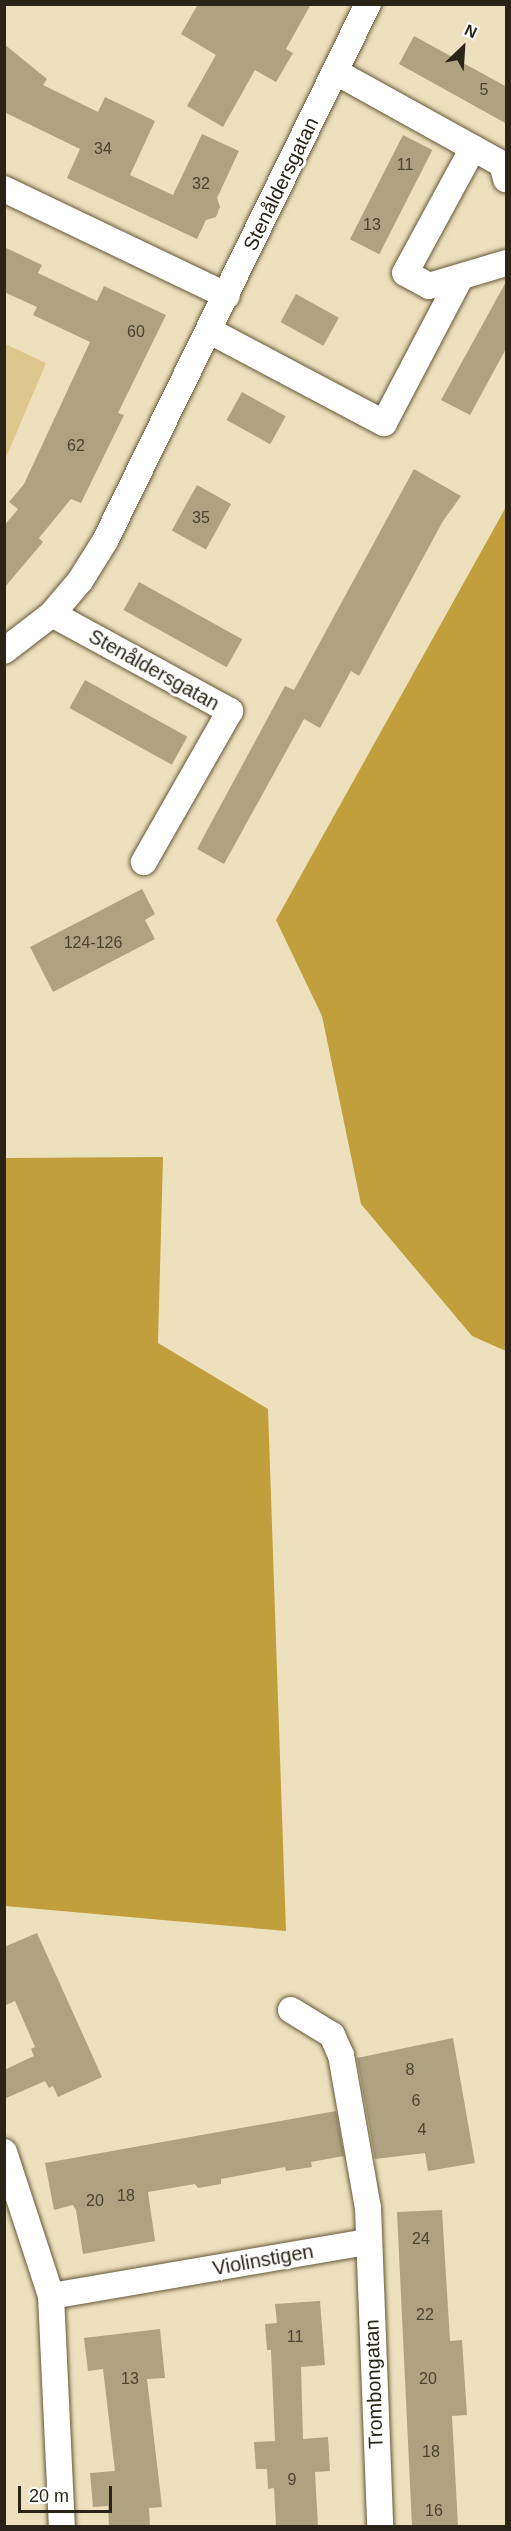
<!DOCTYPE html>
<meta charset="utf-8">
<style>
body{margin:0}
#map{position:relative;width:511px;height:2531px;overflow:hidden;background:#ede0bd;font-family:Helvetica,sans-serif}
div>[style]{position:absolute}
.green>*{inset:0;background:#ddc78c}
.forest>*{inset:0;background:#c19f3c}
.building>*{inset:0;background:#aea280;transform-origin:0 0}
.roads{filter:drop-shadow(0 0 2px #635738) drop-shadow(0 0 2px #635738)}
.street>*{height:26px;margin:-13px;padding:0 13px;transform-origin:13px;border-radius:13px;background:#fff}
span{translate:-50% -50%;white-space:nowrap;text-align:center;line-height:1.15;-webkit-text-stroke:6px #fff;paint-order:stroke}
.number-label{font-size:16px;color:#4a4431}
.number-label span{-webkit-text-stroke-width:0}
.street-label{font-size:20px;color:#292417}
.frame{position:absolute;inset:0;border:6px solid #292417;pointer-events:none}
.north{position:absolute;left:433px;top:18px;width:60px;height:60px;-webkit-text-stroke:4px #fff;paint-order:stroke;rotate:25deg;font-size:16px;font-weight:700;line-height:24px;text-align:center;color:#292417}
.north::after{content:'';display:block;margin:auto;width:21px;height:27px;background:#292417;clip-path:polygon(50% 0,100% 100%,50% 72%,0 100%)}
.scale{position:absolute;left:18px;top:2486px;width:94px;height:27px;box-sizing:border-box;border:3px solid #292417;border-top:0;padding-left:8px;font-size:18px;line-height:21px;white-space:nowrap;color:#292417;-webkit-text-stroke:4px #fff;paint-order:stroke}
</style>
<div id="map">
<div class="green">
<i style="clip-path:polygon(5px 344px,46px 363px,5px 460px)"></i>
</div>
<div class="forest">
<i style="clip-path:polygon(506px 507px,506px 1351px,472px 1336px,361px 1204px,322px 1016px,276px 920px)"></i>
<i style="clip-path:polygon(163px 1157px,158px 1343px,268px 1409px,286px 1931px,5px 1906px,5px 1158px)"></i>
</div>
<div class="building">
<i style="clip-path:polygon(198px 4px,311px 4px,286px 49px,293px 53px,276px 82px,255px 70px,223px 127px,187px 106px,216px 55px,181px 34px)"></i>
<i style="clip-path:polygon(414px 36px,507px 87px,507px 124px,399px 64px)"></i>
<i style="clip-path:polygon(4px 44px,47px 79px,43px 85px,98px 112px,105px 97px,155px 121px,130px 175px,173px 195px,202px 134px,239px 151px,217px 198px,220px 207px,216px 217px,206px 220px,197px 239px,67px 178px,80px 149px,4px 112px)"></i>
<i style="left:403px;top:135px;width:33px;height:117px;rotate:27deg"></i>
<i style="clip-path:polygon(4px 247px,42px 265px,38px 273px,97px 301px,104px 286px,166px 315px,118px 413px,124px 415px,81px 503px,71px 499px,39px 538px,43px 542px,4px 588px,4px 526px,18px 509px,9px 502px,24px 484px,90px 342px,33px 315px,37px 307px,4px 292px)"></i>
<i style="clip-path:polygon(507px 280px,507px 347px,470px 415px,441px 400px)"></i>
<i style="left:296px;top:294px;width:49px;height:32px;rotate:29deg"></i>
<i style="left:242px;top:392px;width:50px;height:32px;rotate:29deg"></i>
<i style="clip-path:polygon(414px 469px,461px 496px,443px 521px,359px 676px,351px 671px,320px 728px,304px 719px,224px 864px,197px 849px,285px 686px,294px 690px)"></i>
<i style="left:197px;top:485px;width:39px;height:52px;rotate:29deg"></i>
<i style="left:139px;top:582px;width:118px;height:32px;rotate:29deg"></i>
<i style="left:85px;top:680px;width:117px;height:32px;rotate:29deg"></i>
<i style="clip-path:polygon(142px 889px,155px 914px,145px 920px,155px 939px,53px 992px,30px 947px)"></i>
<i style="clip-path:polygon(37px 1933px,102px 2077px,58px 2097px,53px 2086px,49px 2088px,45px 2081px,4px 2099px,4px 2070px,34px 2056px,31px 2049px,35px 2047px,15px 2001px,4px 2006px,4px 1947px)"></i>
<i style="clip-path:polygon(453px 2038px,475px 2163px,428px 2171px,425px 2153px,375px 2159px,357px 2058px)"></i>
<i style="clip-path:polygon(336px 2111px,344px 2156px,311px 2162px,312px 2167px,286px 2171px,285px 2167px,221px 2179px,221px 2184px,198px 2188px,195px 2184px,148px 2192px,155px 2241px,83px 2254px,76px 2210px,73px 2205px,54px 2210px,45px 2163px)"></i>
<i style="clip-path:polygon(442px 2210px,450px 2341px,462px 2340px,467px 2415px,452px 2416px,458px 2526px,412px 2526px,397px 2212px)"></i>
<i style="clip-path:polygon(320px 2301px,325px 2365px,301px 2367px,303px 2439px,328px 2437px,330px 2471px,315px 2472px,318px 2526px,276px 2526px,274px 2488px,268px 2489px,267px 2469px,256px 2469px,254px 2442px,275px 2441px,271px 2350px,267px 2350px,265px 2324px,277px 2323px,275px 2304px)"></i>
<i style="clip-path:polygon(160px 2329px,165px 2378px,147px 2379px,162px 2507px,149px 2508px,150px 2526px,109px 2526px,108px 2506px,93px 2507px,90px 2473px,115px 2471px,103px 2369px,88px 2371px,84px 2338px)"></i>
</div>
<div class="roads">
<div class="street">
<i style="left:336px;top:72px;width:190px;rotate:29deg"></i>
<i style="left:502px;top:164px;width:16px;rotate:75deg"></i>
<i style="left:473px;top:148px;width:142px;rotate:118.5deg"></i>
<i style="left:405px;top:273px;width:27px;rotate:28deg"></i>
<i style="left:429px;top:286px;width:80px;rotate:-16.6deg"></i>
<i style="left:4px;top:189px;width:247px;rotate:25.6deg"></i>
<i style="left:210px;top:331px;width:197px;rotate:27.9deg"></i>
<i style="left:384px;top:423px;width:164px;rotate:-62.3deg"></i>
<i style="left:52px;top:614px;width:203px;rotate:28.6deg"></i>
<i style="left:230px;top:711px;width:174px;rotate:119.7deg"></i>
<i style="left:4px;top:651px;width:61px;rotate:-37.6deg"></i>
<i style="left:52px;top:614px;width:43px;rotate:-49.7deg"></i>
<i style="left:80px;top:581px;width:47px;rotate:-58deg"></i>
<i style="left:105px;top:541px;width:598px;rotate:-63.91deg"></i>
<i style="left:291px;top:2010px;width:48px;rotate:31.4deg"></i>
<i style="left:332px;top:2035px;width:22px;rotate:66deg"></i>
<i style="left:341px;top:2055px;width:155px;rotate:80deg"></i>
<i style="left:368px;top:2208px;width:318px;rotate:87.8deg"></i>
<i style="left:4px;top:2152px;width:151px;rotate:71.9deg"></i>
<i style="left:51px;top:2296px;width:230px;rotate:87.3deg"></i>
<i style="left:51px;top:2296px;width:322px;rotate:-9.7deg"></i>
</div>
</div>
<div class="number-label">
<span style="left:484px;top:90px">5</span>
<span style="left:103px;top:149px">34</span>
<span style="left:405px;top:165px">11</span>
<span style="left:201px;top:184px">32</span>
<span style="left:372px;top:225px">13</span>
<span style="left:136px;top:332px">60</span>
<span style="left:76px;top:446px">62</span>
<span style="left:201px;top:518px">35</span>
<span style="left:93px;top:943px">124-126</span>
<span style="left:410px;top:2070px">8</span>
<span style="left:416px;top:2101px">6</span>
<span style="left:422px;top:2130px">4</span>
<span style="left:126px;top:2196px">18</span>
<span style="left:95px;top:2201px">20</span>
<span style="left:421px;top:2239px">24</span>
<span style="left:425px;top:2315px">22</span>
<span style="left:295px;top:2337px">11</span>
<span style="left:130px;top:2379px">13</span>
<span style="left:428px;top:2379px">20</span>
<span style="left:431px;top:2452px">18</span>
<span style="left:292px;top:2480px">9</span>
<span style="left:434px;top:2511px">16</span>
</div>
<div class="street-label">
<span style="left:281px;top:184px;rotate:-64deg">Stenåldersgatan</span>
<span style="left:154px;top:670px;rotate:29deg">Stenåldersgatan</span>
<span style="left:263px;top:2260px;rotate:-10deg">Violinstigen</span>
<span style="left:374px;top:2384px;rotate:-92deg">Trombongatan</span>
</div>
<div class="frame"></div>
<div class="north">N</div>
<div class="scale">20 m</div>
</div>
